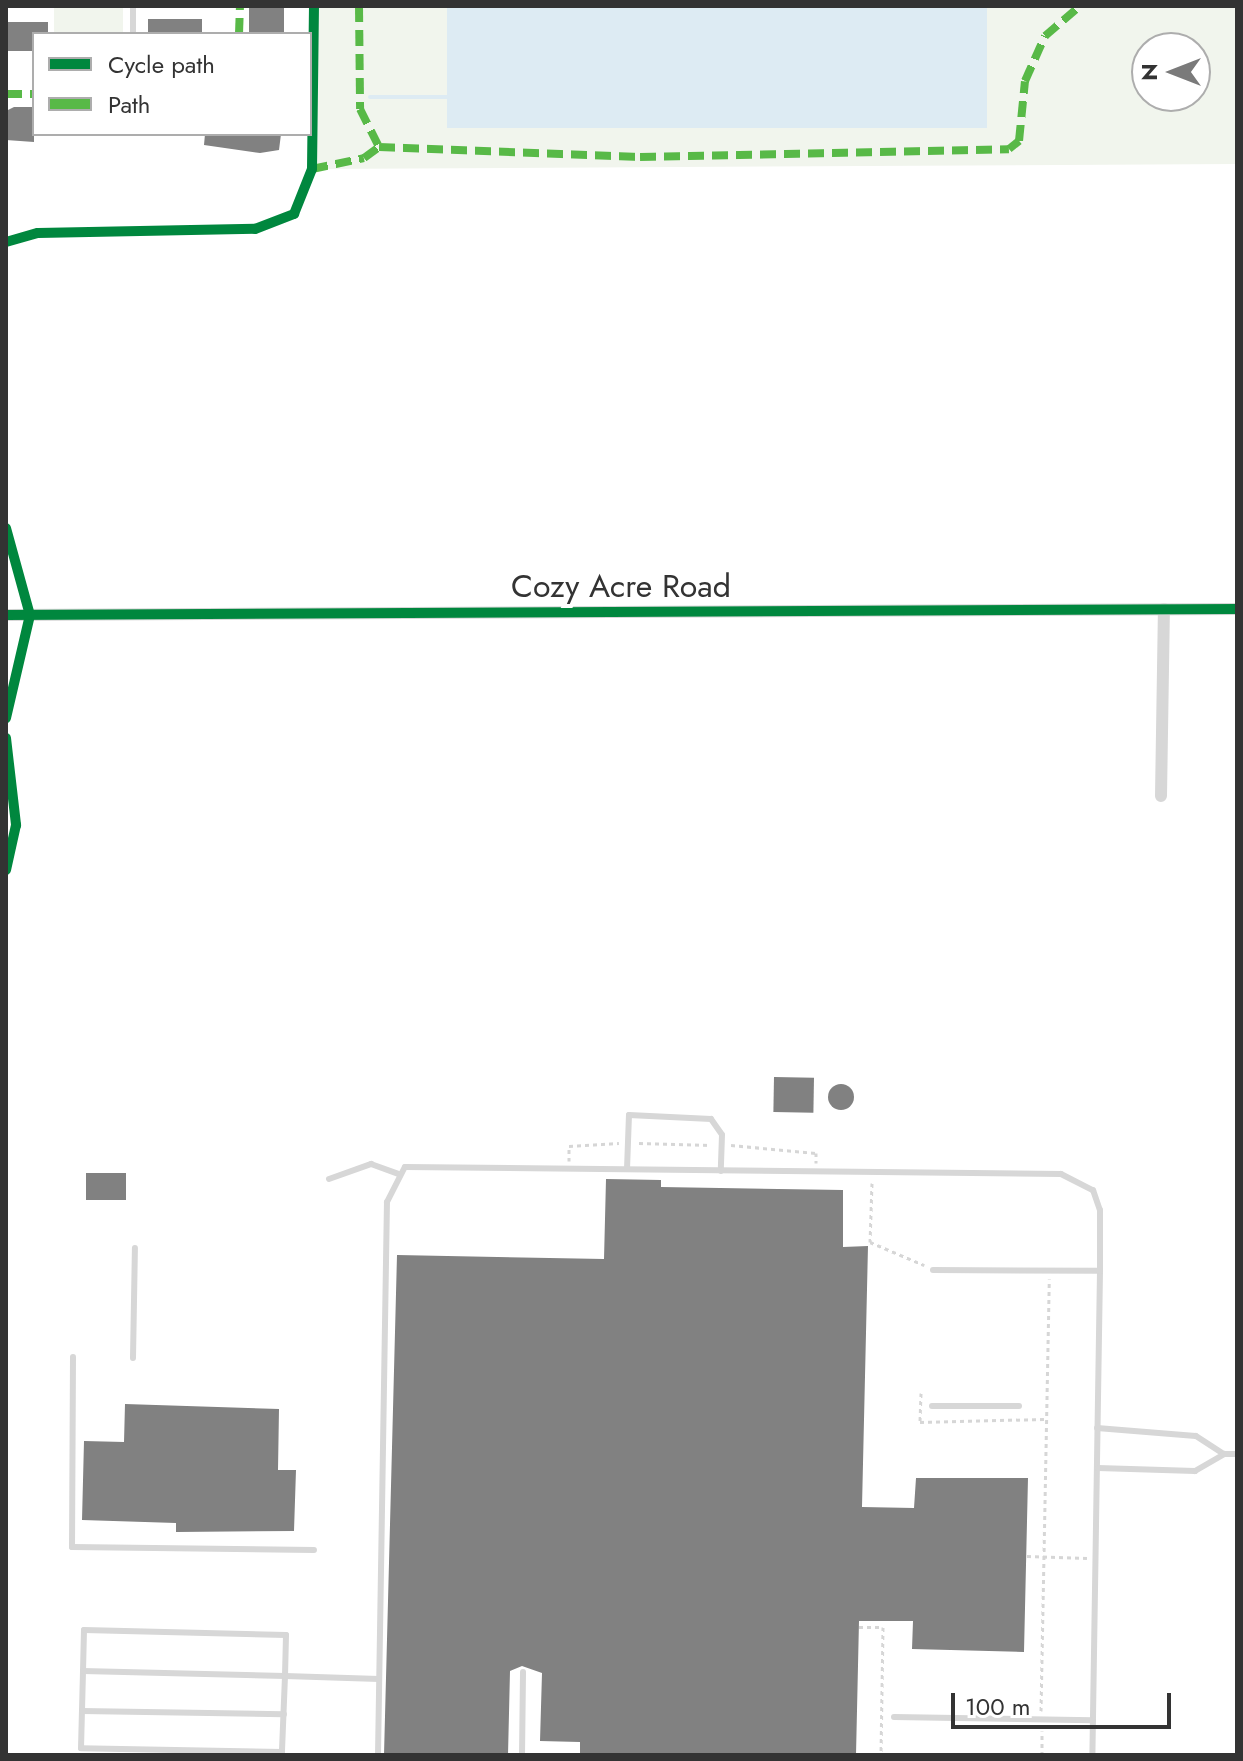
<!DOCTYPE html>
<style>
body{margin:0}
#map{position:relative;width:1243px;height:1761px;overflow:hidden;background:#fff;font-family:Jost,sans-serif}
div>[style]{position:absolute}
.green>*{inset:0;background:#f1f5ed;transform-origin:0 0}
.water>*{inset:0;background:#ddebf3;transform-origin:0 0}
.stream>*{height:4px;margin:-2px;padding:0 2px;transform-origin:2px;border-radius:2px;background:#ddebf3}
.building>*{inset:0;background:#818181;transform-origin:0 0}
.round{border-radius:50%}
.path>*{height:3px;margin-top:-1.5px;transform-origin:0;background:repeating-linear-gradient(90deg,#d6d6d6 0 4px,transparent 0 8px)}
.service>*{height:6px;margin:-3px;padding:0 3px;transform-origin:3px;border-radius:3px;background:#d7d7d7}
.minor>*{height:12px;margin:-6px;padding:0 6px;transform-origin:6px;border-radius:6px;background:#d7d7d7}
.quiet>*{height:8px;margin-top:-4px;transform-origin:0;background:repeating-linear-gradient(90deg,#58b947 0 16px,transparent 0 24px)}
.cycleway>*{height:10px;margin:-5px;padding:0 5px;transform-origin:5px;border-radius:5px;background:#00873e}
span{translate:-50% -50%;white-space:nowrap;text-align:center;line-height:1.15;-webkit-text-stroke:8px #fff;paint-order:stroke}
.street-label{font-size:32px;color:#333}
.frame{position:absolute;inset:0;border:8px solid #333;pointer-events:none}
.legend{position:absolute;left:32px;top:32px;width:280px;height:104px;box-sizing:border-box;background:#fff;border:2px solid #adadad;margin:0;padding:10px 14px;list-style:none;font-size:24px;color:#333}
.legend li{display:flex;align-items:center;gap:16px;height:40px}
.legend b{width:40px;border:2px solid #adadad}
.north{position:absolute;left:1131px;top:32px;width:80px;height:80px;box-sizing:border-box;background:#fff;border:2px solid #adadad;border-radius:50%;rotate:270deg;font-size:22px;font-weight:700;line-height:32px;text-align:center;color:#333}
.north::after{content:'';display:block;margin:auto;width:28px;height:36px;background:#7a7a7a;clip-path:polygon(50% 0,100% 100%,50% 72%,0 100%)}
.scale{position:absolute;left:951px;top:1693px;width:220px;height:36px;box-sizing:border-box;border:4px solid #333;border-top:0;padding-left:10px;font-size:24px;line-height:28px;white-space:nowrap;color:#333;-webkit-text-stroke:6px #fff;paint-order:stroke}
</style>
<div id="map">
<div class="green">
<i style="clip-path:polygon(evenodd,319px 6px,1237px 6px,1237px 164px,315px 169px,319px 6px,1147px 48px,1195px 48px,1195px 96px,1147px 96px,1147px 48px)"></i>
<i style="left:54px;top:8px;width:69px;height:27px"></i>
</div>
<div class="water">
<i style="left:447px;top:6px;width:540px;height:122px"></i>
</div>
<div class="stream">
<i style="left:370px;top:97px;width:77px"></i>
</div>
<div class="building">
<i style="left:249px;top:6px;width:35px;height:28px"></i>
<i style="left:148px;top:19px;width:54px;height:15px"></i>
<i style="clip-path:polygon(6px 22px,48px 22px,48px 34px,34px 34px,34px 51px,6px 51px)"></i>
<i style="clip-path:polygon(14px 107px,34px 107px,34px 142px,6px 140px,6px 111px)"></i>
<i style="clip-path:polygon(205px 134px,281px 134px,279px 150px,260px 153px,204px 145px)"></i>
<i style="left:774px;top:1077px;width:40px;height:35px;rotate:1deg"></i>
<i class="round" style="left:828px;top:1084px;width:26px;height:26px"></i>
<i style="left:86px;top:1173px;width:40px;height:27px"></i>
<i style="clip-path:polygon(606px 1179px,661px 1180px,661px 1187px,843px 1190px,843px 1247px,868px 1246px,862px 1507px,914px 1508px,916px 1478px,1028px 1478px,1024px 1652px,912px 1649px,913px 1621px,859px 1621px,856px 1755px,580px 1755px,580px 1742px,540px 1741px,542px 1673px,522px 1666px,510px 1671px,508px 1755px,384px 1755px,397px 1255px,604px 1259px)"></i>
<i style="clip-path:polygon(125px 1404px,279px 1409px,278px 1470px,296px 1470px,294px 1531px,176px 1532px,176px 1523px,82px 1520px,84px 1441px,124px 1442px)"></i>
</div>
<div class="path">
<i style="left:639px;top:1143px;width:72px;rotate:1.6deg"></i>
<i style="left:731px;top:1145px;width:85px;rotate:5.4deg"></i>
<i style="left:816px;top:1153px;width:10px;rotate:90deg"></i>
<i style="left:569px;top:1161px;width:15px;rotate:-90deg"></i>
<i style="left:569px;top:1146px;width:50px;rotate:-3.4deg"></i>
<i style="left:872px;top:1183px;width:59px;rotate:91.9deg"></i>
<i style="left:870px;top:1242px;width:59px;rotate:23.1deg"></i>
<i style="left:921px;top:1393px;width:29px;rotate:92deg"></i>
<i style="left:920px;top:1422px;width:124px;rotate:-1.4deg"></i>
<i style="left:1027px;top:1556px;width:60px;rotate:1.9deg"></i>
<i style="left:859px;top:1627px;width:24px"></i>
<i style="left:883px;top:1627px;width:128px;rotate:90.9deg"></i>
<i style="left:1041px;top:1711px;width:432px;rotate:-88.9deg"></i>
<i style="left:1042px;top:1755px;width:24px;rotate:-90deg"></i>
</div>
<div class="service">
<i style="left:133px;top:6px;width:28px;rotate:90deg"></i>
<i style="left:627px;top:1169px;width:54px;rotate:-87.9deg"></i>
<i style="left:629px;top:1115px;width:82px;rotate:2.8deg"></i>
<i style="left:711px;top:1119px;width:19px;rotate:55deg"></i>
<i style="left:722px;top:1135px;width:36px;rotate:92deg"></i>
<i style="left:329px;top:1179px;width:45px;rotate:-19.7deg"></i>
<i style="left:371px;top:1164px;width:29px;rotate:20deg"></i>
<i style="left:933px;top:1270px;width:167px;rotate:0.3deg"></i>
<i style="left:1100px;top:1271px;width:484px;rotate:90.9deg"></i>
<i style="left:73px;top:1357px;width:190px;rotate:90.3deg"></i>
<i style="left:72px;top:1547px;width:242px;rotate:0.7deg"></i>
<i style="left:133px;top:1358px;width:110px;rotate:-89deg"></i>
<i style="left:932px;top:1406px;width:87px"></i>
<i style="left:1097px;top:1428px;width:99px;rotate:4.6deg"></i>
<i style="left:1196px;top:1436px;width:33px;rotate:33deg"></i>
<i style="left:1098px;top:1468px;width:97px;rotate:1.8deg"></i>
<i style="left:1195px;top:1471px;width:34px;rotate:-30deg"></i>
<i style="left:1224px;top:1454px;width:13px"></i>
<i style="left:83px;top:1671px;width:41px;rotate:-88.6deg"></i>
<i style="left:84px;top:1630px;width:202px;rotate:1.4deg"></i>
<i style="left:286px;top:1635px;width:41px;rotate:91.4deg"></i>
<i style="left:285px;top:1676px;width:76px;rotate:92.3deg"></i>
<i style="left:282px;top:1752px;width:201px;rotate:-178.9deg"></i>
<i style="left:81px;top:1748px;width:77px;rotate:-88.5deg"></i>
<i style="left:83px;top:1671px;width:202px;rotate:1.4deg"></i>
<i style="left:285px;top:1676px;width:94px;rotate:1.8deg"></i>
<i style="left:82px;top:1711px;width:202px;rotate:0.9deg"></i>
<i style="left:894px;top:1717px;width:199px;rotate:0.9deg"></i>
<i style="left:378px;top:1755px;width:553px;rotate:-89.07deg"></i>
<i style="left:387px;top:1202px;width:39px;rotate:-63deg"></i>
<i style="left:405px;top:1167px;width:656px;rotate:0.61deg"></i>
<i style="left:1061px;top:1174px;width:36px;rotate:27deg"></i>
<i style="left:1093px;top:1190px;width:21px;rotate:71deg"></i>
<i style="left:1100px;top:1210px;width:61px;rotate:90deg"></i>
<i style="left:522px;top:1755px;width:83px;rotate:-89.3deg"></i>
</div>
<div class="minor">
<i style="left:6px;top:615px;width:1231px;rotate:-0.28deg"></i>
<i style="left:1161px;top:796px;width:187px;rotate:-89.1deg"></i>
</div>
<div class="quiet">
<i style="left:359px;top:6px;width:103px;rotate:89.4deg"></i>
<i style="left:360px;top:109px;width:42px;rotate:63.4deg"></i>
<i style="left:379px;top:147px;width:261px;rotate:2.2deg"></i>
<i style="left:640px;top:157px;width:369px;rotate:-1.2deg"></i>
<i style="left:1009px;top:149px;width:13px;rotate:-39deg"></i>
<i style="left:1019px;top:141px;width:60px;rotate:-84.3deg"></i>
<i style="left:1025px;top:81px;width:49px;rotate:-66deg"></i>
<i style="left:1045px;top:36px;width:46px;rotate:-40.6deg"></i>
<i style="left:239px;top:34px;width:28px;rotate:-88deg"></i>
<i style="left:6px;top:94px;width:28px"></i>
<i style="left:312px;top:169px;width:53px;rotate:-11.9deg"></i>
<i style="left:364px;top:158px;width:19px;rotate:-36deg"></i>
</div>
<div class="cycleway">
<i style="left:6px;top:242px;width:33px;rotate:-16deg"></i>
<i style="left:38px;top:233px;width:217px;rotate:-1.1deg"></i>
<i style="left:255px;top:229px;width:42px;rotate:-21deg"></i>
<i style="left:294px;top:214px;width:48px;rotate:-68.2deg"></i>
<i style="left:312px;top:169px;width:163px;rotate:-89.3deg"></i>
<i style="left:6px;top:528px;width:90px;rotate:74.6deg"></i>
<i style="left:30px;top:615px;width:106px;rotate:103.1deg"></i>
<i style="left:6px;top:615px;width:1231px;rotate:-0.28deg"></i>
<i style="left:6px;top:738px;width:88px;rotate:83.4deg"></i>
<i style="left:16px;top:825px;width:46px;rotate:102.5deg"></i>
</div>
<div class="street-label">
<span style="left:621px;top:586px">Cozy Acre Road</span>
</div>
<div class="frame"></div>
<ul class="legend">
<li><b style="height:10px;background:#00873e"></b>Cycle path</li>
<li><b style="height:10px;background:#58b947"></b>Path</li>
</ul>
<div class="north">N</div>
<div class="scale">100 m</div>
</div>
